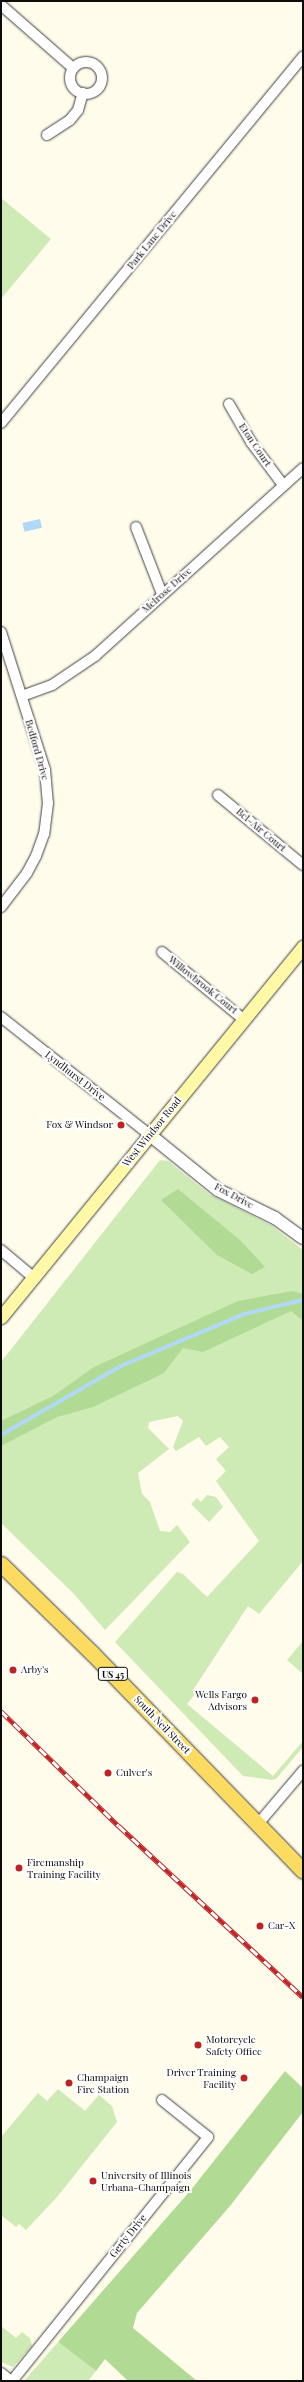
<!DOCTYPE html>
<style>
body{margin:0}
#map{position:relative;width:304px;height:2382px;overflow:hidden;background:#fffcec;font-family:"Playfair Display",serif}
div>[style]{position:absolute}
.green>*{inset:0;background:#ceeab5}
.forest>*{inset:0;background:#b1db94}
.water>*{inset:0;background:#b0d9f7;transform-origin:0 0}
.stream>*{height:3.5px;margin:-1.75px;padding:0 1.75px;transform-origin:1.75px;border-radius:1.75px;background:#b0d9f7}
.roads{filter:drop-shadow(0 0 1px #3f3f3f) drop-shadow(0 0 1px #3f3f3f)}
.minor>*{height:10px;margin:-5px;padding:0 5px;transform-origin:5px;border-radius:5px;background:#fff}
.minor>.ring{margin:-5px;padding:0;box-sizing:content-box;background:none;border:10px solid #fff;border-radius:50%}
.tertiary>*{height:12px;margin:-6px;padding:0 6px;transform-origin:6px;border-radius:6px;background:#fff}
.secondary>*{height:13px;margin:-6.5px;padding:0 6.5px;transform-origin:6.5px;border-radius:6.5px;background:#fff9a7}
.primary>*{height:15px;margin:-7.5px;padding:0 7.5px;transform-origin:7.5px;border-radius:7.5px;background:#fbdc60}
.rail>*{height:4.5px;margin-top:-2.25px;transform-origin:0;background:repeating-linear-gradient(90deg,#fff 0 9px,#bf2223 0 18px);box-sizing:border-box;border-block:1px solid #bf2223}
.dots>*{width:11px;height:11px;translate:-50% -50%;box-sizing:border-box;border:2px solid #fff;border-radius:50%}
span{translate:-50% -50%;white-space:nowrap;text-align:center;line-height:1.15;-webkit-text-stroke:4px #fff;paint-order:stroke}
.shield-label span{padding:1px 3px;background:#fff;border:1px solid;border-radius:3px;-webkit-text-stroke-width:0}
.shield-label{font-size:9px;color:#0c0c0c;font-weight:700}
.street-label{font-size:10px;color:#0c0c0c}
.poi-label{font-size:10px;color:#0c0c0c}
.right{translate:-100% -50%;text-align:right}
.left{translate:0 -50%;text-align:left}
.frame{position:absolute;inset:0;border:2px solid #0c0c0c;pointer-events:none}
</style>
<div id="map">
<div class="green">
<i style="clip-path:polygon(1px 198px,51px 239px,1px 299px)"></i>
<i style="clip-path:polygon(160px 1160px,168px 1161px,209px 1194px,272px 1226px,303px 1250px,303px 1561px,259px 1614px,248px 1606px,193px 1690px,196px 1693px,187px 1704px,273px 1776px,303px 1741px,303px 1747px,276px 1779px,272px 1780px,243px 1776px,115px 1642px,177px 1572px,183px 1574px,207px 1597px,259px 1541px,216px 1481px,226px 1471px,216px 1459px,229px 1447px,220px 1437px,206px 1446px,199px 1437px,176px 1451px,173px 1447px,183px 1421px,178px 1416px,149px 1422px,148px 1428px,169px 1449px,138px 1473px,142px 1494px,150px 1502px,160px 1531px,170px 1532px,177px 1525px,190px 1542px,105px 1630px,73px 1593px,1px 1523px,1px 1362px)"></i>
<i style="clip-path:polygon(207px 1495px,216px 1497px,223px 1507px,209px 1522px,191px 1504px,197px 1498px,201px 1502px)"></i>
<i style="clip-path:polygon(303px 1641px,303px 1674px,287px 1660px)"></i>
<i style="clip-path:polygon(58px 2089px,85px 2111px,99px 2095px,112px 2106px,117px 2122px,57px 2197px,26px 2230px,19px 2224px,16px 2227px,1px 2215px,1px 2137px,38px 2093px,47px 2101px)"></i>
<i style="clip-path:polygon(1px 2326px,16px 2338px,22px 2332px,30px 2338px,32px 2346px,13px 2367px,1px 2362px)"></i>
<i style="clip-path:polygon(58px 2342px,96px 2371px,88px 2381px,24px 2381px)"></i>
</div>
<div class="forest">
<i style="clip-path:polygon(178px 1189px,240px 1240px,265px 1267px,252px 1274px,217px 1255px,161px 1200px)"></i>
<i style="clip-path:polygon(292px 1291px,303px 1294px,303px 1321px,291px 1311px,203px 1352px,183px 1348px,164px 1373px,93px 1407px,57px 1417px,1px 1446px,1px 1421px,53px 1396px,94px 1367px,238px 1301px)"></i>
<i style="clip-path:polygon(285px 2071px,303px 2088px,303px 2112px,230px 2206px,137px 2313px,133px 2328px,197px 2381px,128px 2381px,105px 2359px,96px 2371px,58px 2342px,190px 2191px)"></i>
</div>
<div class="water">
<i style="left:40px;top:519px;width:9px;height:18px;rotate:77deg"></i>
</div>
<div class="stream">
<i style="left:1px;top:1435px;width:138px;rotate:-29.9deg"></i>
<i style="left:121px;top:1366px;width:134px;rotate:-22.8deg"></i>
<i style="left:245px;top:1314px;width:60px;rotate:-13.6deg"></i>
</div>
<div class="roads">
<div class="minor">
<i style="left:1px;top:5px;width:96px;rotate:41.2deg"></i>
<i class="ring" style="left:70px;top:62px;width:22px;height:22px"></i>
<i style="left:47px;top:135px;width:27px;rotate:-33deg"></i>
<i style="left:70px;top:120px;width:13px;rotate:-51deg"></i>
<i style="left:78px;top:110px;width:18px;rotate:-74deg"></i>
<i style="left:229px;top:404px;width:44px;rotate:59.9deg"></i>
<i style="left:251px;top:442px;width:54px;rotate:53.3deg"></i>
<i style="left:1px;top:423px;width:475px;rotate:-50.5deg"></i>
<i style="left:136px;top:527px;width:72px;rotate:68.8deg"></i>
<i style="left:1px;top:632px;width:145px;rotate:72.3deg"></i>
<i style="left:45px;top:770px;width:33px;rotate:85deg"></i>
<i style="left:48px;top:803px;width:31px;rotate:97deg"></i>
<i style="left:44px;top:834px;width:23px;rotate:110deg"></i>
<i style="left:36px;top:856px;width:19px;rotate:118deg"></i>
<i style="left:27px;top:873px;width:43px;rotate:127.4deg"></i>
<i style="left:22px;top:696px;width:32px;rotate:-20deg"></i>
<i style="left:52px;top:685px;width:52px;rotate:-34deg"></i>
<i style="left:95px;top:656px;width:280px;rotate:-42.1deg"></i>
<i style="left:218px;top:795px;width:110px;rotate:39.5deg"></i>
<i style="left:162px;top:952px;width:105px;rotate:39.6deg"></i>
<i style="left:1px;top:1017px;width:190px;rotate:38.4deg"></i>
<i style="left:1px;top:1250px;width:42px;rotate:40.2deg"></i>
<i style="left:258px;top:1824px;width:70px;rotate:-49.7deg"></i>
<i style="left:1px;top:2373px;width:13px;rotate:39deg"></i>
<i style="left:12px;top:2381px;width:313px;rotate:-51.2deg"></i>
<i style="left:208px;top:2137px;width:59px;rotate:-141.2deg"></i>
</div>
<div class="tertiary">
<i style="left:150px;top:1135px;width:87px;rotate:39deg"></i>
<i style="left:218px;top:1190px;width:64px;rotate:26.2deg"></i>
<i style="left:275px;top:1218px;width:34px;rotate:36deg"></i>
</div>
<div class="secondary">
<i style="left:1px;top:1317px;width:478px;rotate:-50.8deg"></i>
</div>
<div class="primary">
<i style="left:1px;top:1564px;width:127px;rotate:44.4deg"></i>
<i style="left:92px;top:1653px;width:303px;rotate:45.9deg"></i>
</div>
</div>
<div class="rail">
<i style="left:1px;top:1711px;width:165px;rotate:44.3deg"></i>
<i style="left:119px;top:1826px;width:251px;rotate:42.9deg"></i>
</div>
<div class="dots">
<i style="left:121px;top:1125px;background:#bf2223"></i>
<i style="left:13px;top:1670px;background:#bf2223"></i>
<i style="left:255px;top:1700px;background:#bf2223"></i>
<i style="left:108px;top:1773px;background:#bf2223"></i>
<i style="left:19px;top:1868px;background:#bf2223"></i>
<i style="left:260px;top:1926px;background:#bf2223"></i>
<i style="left:198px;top:2045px;background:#bf2223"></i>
<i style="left:244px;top:2078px;background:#bf2223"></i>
<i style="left:69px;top:2083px;background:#bf2223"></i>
<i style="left:93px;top:2181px;background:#bf2223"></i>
</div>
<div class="shield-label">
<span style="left:113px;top:1674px">US 45</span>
</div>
<div class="street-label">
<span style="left:152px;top:240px;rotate:-51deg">Park Lane Drive</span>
<span style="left:255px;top:445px;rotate:56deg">Eton Court</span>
<span style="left:167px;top:590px;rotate:-42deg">Melrose Drive</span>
<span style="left:37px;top:750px;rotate:74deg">Bedford Drive</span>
<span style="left:261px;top:830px;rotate:40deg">Bel-Air Court</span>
<span style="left:203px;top:985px;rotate:39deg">Willowbrook Court</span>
<span style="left:75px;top:1076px;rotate:38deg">Lyndhurst Drive</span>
<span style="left:152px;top:1132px;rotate:-51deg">West Windsor Road</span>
<span style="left:234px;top:1196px;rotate:28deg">Fox Drive</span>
<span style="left:162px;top:1725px;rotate:46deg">South Neil Street</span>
<span style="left:128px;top:2236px;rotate:-51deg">Gerty Drive</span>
</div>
<div class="poi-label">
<span class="right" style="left:113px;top:1125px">Fox &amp; Windsor</span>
<span class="left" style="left:21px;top:1670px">Arby's</span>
<span class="right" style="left:247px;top:1700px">Wells Fargo<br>Advisors</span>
<span class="left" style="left:116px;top:1773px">Culver's</span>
<span class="left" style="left:27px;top:1868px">Firemanship<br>Training Facility</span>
<span class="left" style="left:268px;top:1926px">Car-X</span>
<span class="left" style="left:206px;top:2045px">Motorcycle<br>Safety Office</span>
<span class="right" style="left:236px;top:2078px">Driver Training<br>Facility</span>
<span class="left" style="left:77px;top:2083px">Champaign<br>Fire Station</span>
<span class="left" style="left:101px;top:2181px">University of Illinois<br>Urbana-Champaign</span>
</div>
<div class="frame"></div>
</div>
